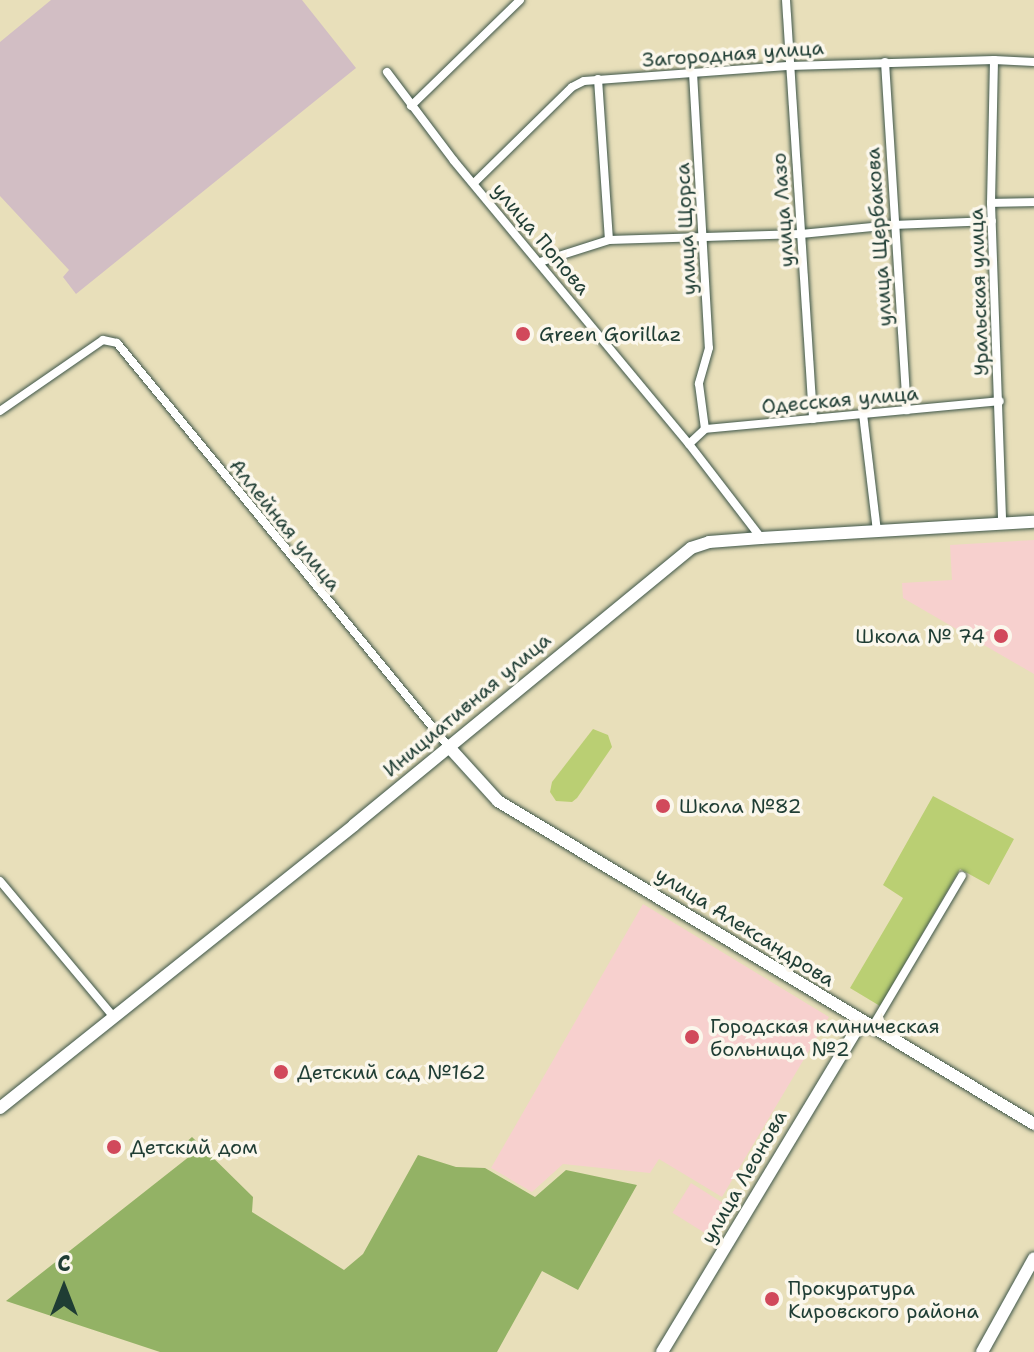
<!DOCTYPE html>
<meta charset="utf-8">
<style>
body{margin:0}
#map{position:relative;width:1034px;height:1352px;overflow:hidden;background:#e8dfba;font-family:"Shantell Sans",sans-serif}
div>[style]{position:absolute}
.built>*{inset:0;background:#f7d0ce;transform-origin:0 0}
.industrial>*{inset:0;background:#d2bec4}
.green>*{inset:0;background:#bacf73}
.forest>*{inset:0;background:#93b265}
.roads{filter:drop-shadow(0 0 2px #3d5548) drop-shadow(0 0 2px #3d5548)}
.street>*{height:8px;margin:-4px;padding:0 4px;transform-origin:4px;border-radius:4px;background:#fff}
.secondary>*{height:12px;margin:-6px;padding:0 6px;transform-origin:6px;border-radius:6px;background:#fff}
.dots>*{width:22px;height:22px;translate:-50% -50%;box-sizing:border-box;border:4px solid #fbf7ec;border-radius:50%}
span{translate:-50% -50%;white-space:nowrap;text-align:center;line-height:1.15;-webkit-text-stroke:7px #fbf7ec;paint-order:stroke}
.street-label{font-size:20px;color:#1f3d34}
.poi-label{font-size:20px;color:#1f3d34}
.left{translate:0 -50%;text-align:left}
.right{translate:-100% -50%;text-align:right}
.north{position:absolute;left:24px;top:1248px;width:80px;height:80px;-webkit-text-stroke:6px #fbf7ec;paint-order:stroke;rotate:0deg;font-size:22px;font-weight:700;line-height:32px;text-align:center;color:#1f3d34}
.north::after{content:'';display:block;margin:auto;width:28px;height:36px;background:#1f3d34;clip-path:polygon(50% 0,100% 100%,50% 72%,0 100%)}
</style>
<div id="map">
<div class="built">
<i style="clip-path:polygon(1034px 540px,1034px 674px,903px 598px,902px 583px,952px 580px,950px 545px)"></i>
<i style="clip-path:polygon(643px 904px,829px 1017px,722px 1197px,659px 1159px,650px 1173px,563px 1164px,532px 1192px,491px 1168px)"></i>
<i style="left:691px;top:1183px;width:40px;height:35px;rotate:32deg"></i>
</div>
<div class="industrial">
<i style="clip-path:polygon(51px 0,302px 0,356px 68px,76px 294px,63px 277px,69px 270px,0 196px,0 42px)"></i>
</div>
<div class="green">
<i style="clip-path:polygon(593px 729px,608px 735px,612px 747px,577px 798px,572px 802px,556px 801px,550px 792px,552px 782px)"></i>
<i style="clip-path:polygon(933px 796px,1014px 839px,989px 885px,960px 869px,880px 1006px,850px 988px,903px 898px,883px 885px)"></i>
</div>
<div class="forest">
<i style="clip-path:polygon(192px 1137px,253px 1197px,252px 1212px,344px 1270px,363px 1254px,418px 1155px,456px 1167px,485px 1168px,535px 1197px,566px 1170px,637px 1185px,578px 1290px,542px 1271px,497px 1352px,160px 1352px,6px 1301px,190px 1156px,183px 1145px)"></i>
</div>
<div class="roads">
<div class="street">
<i style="left:786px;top:0;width:420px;rotate:86.3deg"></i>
<i style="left:994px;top:60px;width:143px;rotate:91.2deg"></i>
<i style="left:991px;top:203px;width:321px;rotate:88deg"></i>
<i style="left:885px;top:62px;width:349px;rotate:86.4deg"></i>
<i style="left:387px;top:72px;width:111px;rotate:53deg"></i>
<i style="left:454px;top:161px;width:368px;rotate:50.3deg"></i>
<i style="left:689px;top:444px;width:118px;rotate:52.5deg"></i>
<i style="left:693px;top:73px;width:275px;rotate:86.7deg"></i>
<i style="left:709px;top:348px;width:37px;rotate:106deg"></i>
<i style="left:699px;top:384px;width:45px;rotate:82.4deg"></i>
<i style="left:598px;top:79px;width:161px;rotate:86.1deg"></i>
<i style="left:411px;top:106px;width:152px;rotate:-44.2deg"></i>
<i style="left:474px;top:183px;width:137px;rotate:-44.4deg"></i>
<i style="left:572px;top:87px;width:13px;rotate:-27deg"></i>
<i style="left:584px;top:81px;width:207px;rotate:-4.2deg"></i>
<i style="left:790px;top:66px;width:204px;rotate:-1.7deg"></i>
<i style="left:994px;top:60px;width:40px;rotate:2.9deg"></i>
<i style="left:991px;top:203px;width:43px;rotate:-1.3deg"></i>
<i style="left:540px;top:262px;width:72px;rotate:-17.7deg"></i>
<i style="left:609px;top:240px;width:192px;rotate:-1.8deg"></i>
<i style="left:801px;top:234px;width:92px;rotate:-5.6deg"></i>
<i style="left:893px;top:225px;width:99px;rotate:-2.3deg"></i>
<i style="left:0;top:411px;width:125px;rotate:-34.6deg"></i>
<i style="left:103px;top:340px;width:14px;rotate:12deg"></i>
<i style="left:117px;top:343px;width:522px;rotate:50.6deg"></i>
<i style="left:863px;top:414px;width:119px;rotate:83.2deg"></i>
<i style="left:689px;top:444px;width:22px;rotate:-43deg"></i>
<i style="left:705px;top:429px;width:296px;rotate:-5.4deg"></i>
<i style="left:0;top:881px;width:176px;rotate:50.1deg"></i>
<i style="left:871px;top:1029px;width:178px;rotate:-59.3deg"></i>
</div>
<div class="secondary">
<i style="left:448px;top:746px;width:74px;rotate:47.7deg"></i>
<i style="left:498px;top:801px;width:626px;rotate:31.07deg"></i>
<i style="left:0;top:1108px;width:453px;rotate:-38.6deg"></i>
<i style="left:354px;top:825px;width:436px;rotate:-39.4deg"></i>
<i style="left:691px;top:548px;width:19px;rotate:-18deg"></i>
<i style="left:709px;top:542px;width:52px;rotate:-4.4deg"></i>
<i style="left:761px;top:538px;width:273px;rotate:-3.4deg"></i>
<i style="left:662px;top:1352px;width:385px;rotate:-58.9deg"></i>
<i style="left:982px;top:1352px;width:107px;rotate:-61deg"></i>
</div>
</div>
<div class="dots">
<i style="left:523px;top:334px;background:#d1495b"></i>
<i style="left:1001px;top:636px;background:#d1495b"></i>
<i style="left:663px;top:806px;background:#d1495b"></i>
<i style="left:692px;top:1037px;background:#d1495b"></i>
<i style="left:281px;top:1072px;background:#d1495b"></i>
<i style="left:114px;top:1147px;background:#d1495b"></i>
<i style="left:772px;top:1299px;background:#d1495b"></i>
</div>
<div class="street-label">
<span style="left:733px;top:54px;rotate:-4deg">Загородная улица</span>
<span style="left:783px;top:210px;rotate:-94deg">улица Лазо</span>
<span style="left:686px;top:229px;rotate:-93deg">улица Щорса</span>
<span style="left:879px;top:237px;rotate:-94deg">улица Щербакова</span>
<span style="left:541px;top:239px;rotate:50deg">улица Попова</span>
<span style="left:979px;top:292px;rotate:-92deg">Уральская улица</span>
<span style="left:840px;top:400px;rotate:-5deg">Одесская улица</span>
<span style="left:285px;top:525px;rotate:51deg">Аллейная улица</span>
<span style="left:467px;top:705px;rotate:-40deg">Инициативная улица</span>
<span style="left:745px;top:927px;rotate:32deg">улица Александрова</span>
<span style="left:744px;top:1177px;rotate:-60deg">улица Леонова</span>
</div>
<div class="poi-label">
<span class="left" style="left:539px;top:334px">Green Gorillaz</span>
<span class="right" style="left:985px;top:636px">Школа № 74</span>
<span class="left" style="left:679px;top:806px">Школа №82</span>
<span class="left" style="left:710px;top:1038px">Городская клиническая<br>больница №2</span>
<span class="left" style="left:297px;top:1072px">Детский сад №162</span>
<span class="left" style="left:130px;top:1147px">Детский дом</span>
<span class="left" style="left:788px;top:1300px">Прокуратура<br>Кировского района</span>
</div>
<div class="north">С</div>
</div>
